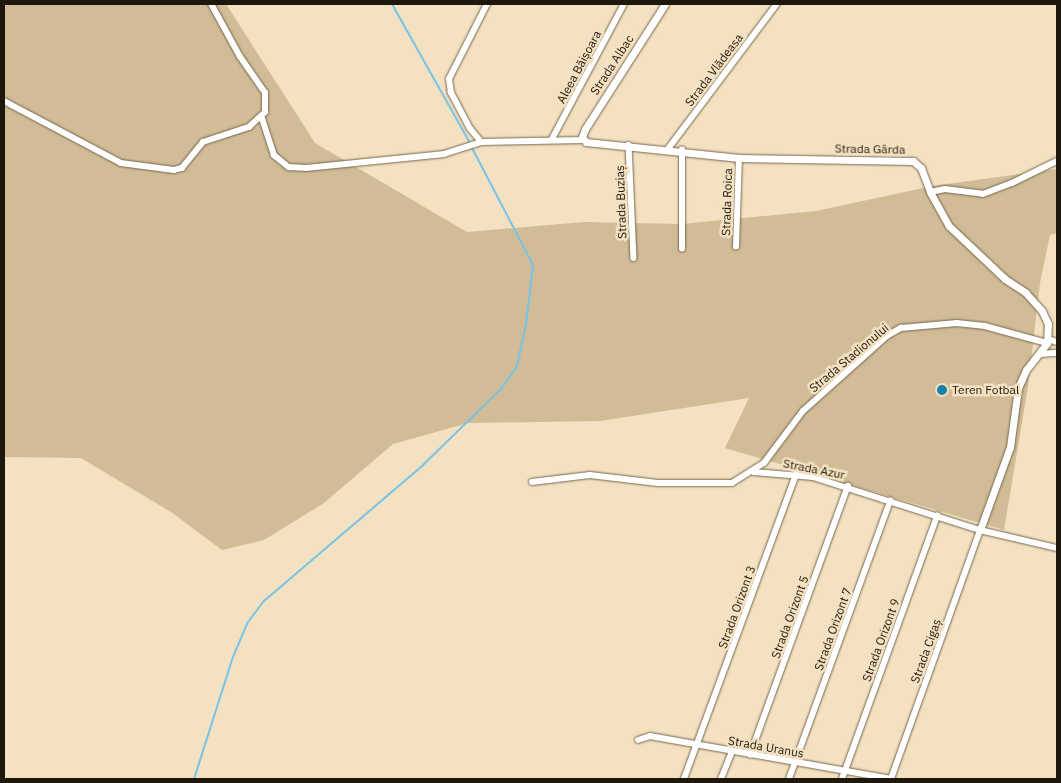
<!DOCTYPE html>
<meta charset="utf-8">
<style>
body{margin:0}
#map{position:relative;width:1061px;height:783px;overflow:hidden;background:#f3e1c1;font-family:"IBM Plex Sans",sans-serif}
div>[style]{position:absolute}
.green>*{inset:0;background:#d1bc97}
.stream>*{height:2px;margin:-1px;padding:0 1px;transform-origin:1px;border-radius:1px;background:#78c3e8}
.roads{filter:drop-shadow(0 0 1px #77674b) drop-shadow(0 0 1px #77674b)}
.minor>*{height:5.5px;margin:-2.75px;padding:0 2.75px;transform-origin:2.75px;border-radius:2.75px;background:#fff}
.tertiary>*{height:7px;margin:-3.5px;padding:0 3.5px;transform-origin:3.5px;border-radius:3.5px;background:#fff}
.dots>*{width:14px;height:14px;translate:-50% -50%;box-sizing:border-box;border:2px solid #f3e1c1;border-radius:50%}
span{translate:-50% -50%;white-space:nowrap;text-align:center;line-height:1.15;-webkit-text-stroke:5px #f3e1c1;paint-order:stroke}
.street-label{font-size:12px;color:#1e180c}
.poi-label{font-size:12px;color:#1e180c}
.left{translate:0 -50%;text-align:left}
.frame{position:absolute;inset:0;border:5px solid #1e180c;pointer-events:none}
</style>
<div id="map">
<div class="green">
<i style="clip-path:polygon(4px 4px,226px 4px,315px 143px,467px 232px,584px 222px,681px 224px,816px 211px,933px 186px,1057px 169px,1057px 233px,1050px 235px,1040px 283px,1028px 387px,1004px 530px,725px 448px,749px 398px,600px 421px,468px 423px,393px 444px,324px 503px,264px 540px,222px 550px,171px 512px,81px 458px,4px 457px)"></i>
</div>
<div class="stream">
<i style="left:392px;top:4px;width:159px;rotate:60.7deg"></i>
<i style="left:194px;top:779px;width:128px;rotate:-72.3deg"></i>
<i style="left:233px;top:657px;width:38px;rotate:-67deg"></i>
<i style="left:248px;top:622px;width:26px;rotate:-53deg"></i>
<i style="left:264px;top:601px;width:209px;rotate:-40.5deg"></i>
<i style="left:423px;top:465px;width:109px;rotate:-44.3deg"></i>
<i style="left:501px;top:389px;width:28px;rotate:-55deg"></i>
<i style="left:517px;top:366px;width:43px;rotate:-77.9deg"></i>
<i style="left:526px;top:324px;width:59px;rotate:-83.2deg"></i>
<i style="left:533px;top:265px;width:132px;rotate:-117.5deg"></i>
</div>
<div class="roads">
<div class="minor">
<i style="left:4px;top:101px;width:132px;rotate:27.9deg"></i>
<i style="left:121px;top:163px;width:53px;rotate:7.5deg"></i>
<i style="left:174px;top:170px;width:8px;rotate:-14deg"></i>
<i style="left:182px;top:168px;width:33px;rotate:-51deg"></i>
<i style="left:203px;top:142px;width:48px;rotate:-18.1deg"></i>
<i style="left:249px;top:127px;width:22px;rotate:-43deg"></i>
<i style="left:265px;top:112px;width:19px;rotate:-90deg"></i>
<i style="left:265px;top:93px;width:44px;rotate:-124.8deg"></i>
<i style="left:240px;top:57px;width:60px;rotate:-118.7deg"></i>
<i style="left:262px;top:117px;width:40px;rotate:72deg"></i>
<i style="left:274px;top:155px;width:19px;rotate:39deg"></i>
<i style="left:289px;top:167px;width:17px;rotate:3deg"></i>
<i style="left:306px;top:168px;width:139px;rotate:-5.8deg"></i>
<i style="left:444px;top:154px;width:39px;rotate:-18deg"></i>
<i style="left:552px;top:139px;width:153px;rotate:-61.9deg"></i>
<i style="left:481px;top:142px;width:17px;rotate:-130deg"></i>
<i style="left:470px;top:129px;width:41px;rotate:-117.8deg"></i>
<i style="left:451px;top:93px;width:14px;rotate:-98deg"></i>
<i style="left:449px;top:79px;width:84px;rotate:-63.1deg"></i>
<i style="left:481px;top:142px;width:103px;rotate:-1.1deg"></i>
<i style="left:629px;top:145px;width:113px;rotate:87.5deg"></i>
<i style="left:668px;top:149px;width:181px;rotate:-53.1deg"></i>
<i style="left:930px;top:192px;width:15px;rotate:-11deg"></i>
<i style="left:945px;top:189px;width:38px;rotate:7deg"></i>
<i style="left:983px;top:194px;width:31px;rotate:-21deg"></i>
<i style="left:1012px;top:183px;width:50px;rotate:-26.1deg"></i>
<i style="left:736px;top:247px;width:89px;rotate:-88.1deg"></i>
<i style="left:682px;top:249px;width:99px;rotate:-90deg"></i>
<i style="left:1048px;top:339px;width:9px;rotate:18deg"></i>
<i style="left:1041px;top:354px;width:16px;rotate:-4deg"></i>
<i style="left:754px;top:472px;width:59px;rotate:4.8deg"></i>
<i style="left:813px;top:477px;width:175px;rotate:17.6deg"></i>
<i style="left:980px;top:530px;width:79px;rotate:13.2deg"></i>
<i style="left:532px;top:482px;width:58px;rotate:-6.9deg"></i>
<i style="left:590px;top:475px;width:68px;rotate:6.7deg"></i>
<i style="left:658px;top:483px;width:74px"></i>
<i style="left:732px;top:483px;width:38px;rotate:-32deg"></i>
<i style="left:764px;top:463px;width:65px;rotate:-53.1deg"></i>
<i style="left:803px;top:411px;width:113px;rotate:-41.8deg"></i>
<i style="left:887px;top:336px;width:16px;rotate:-30deg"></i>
<i style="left:901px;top:328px;width:56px;rotate:-5.1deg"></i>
<i style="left:957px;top:323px;width:28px;rotate:6deg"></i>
<i style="left:985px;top:326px;width:64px;rotate:15.3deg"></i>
<i style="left:638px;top:740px;width:13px;rotate:-18deg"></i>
<i style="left:650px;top:736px;width:245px;rotate:10.1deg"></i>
<i style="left:750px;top:755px;width:286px;rotate:-70deg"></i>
<i style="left:684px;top:779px;width:325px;rotate:-69.8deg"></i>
<i style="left:721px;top:779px;width:29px;rotate:-68deg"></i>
<i style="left:789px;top:779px;width:296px;rotate:-70deg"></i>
<i style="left:842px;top:779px;width:280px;rotate:-70.1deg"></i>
<i style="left:891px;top:779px;width:264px;rotate:-70.3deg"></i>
</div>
<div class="tertiary">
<i style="left:665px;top:4px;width:148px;rotate:122.6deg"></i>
<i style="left:585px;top:129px;width:9px;rotate:111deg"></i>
<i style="left:582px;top:137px;width:6px;rotate:51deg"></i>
<i style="left:586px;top:142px;width:154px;rotate:6deg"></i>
<i style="left:739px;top:158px;width:174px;rotate:1deg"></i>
<i style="left:913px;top:161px;width:11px;rotate:41deg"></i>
<i style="left:921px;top:168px;width:26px;rotate:69deg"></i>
<i style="left:930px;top:192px;width:39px;rotate:61deg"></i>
<i style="left:949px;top:226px;width:77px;rotate:43.4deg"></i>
<i style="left:1005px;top:279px;width:24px;rotate:33deg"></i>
<i style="left:1025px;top:292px;width:25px;rotate:48deg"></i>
<i style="left:1042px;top:311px;width:14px;rotate:65deg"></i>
<i style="left:1048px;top:324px;width:19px;rotate:93deg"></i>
<i style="left:1047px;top:343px;width:34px;rotate:128deg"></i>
<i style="left:1026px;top:370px;width:20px;rotate:114deg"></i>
<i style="left:1018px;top:388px;width:60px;rotate:97.7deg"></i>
<i style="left:1010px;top:447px;width:88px;rotate:109.9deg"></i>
</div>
</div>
<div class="dots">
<i style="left:942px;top:390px;background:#1580a9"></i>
</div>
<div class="street-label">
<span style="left:612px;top:65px;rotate:-57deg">Strada Albac</span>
<span style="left:579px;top:67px;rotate:-62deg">Aleea Băișoara</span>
<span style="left:714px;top:70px;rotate:-53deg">Strada Vlădeasa</span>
<span style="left:870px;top:149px;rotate:1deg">Strada Gârda</span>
<span style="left:621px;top:202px;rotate:-92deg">Strada Buziaș</span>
<span style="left:727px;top:202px;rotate:-88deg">Strada Roica</span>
<span style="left:849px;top:358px;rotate:-40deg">Strada Stadionului</span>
<span style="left:814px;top:469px;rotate:11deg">Strada Azur</span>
<span style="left:737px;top:607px;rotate:-70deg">Strada Orizont 3</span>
<span style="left:790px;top:617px;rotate:-70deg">Strada Orizont 5</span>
<span style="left:833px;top:629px;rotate:-70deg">Strada Orizont 7</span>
<span style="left:881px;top:640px;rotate:-70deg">Strada Orizont 9</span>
<span style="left:926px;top:651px;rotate:-70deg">Strada Cigaș</span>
<span style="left:766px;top:747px;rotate:10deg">Strada Uranus</span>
</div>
<div class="poi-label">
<span class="left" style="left:952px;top:390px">Teren Fotbal</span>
</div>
<div class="frame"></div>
</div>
